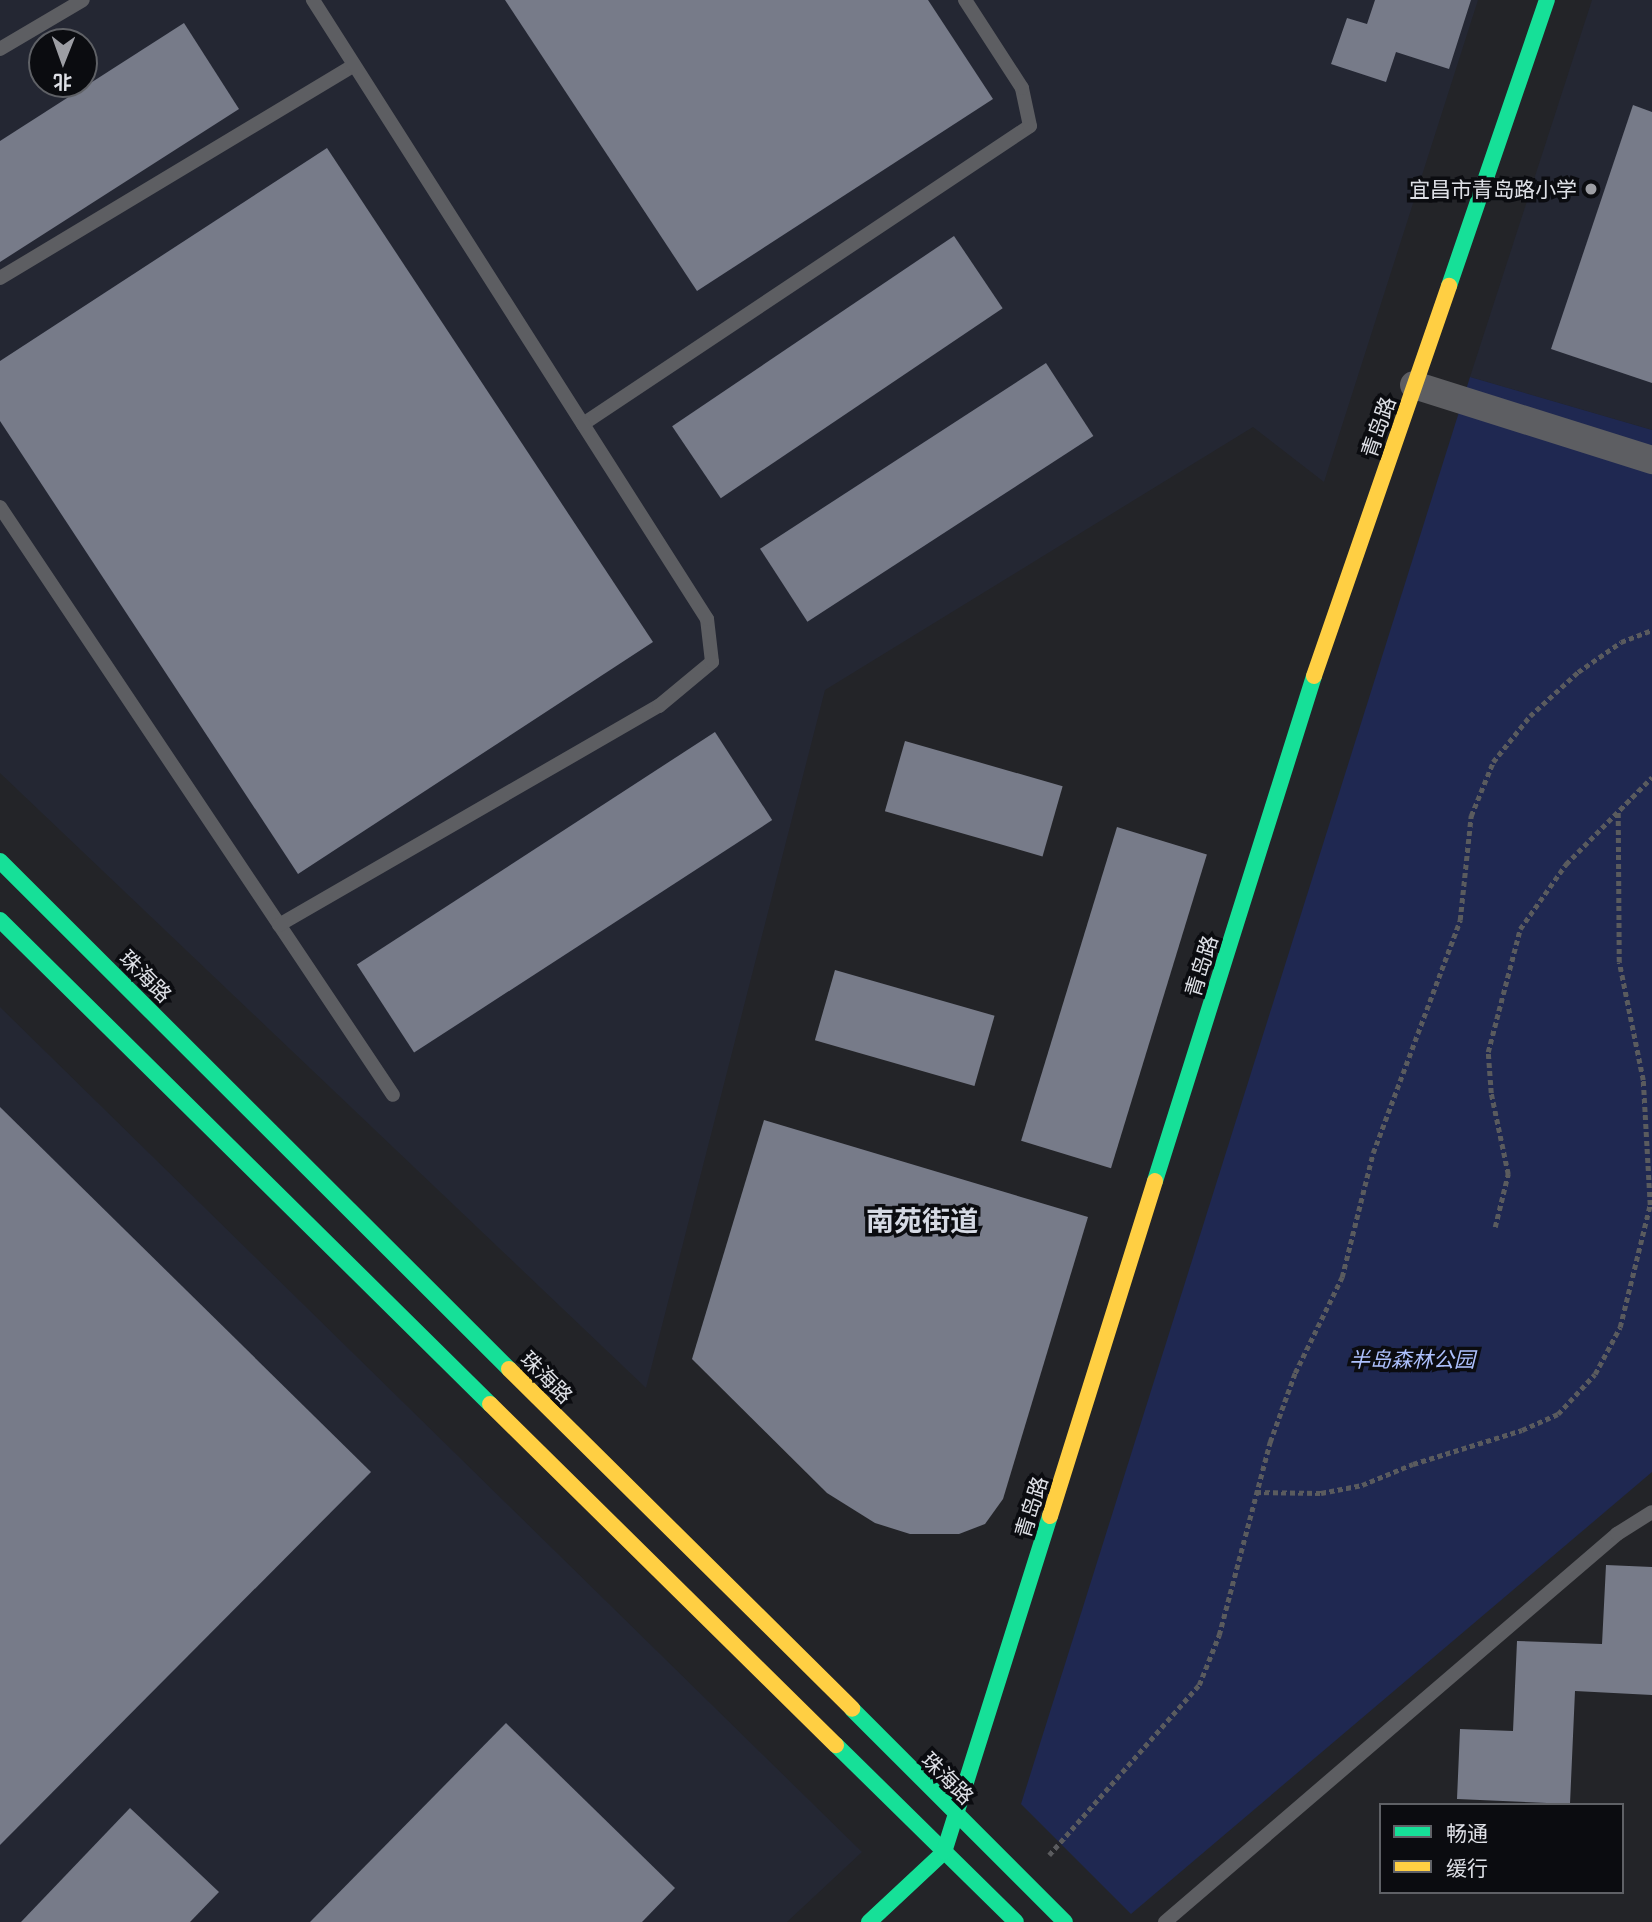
<!DOCTYPE html>
<meta charset="utf-8">
<style>
body{margin:0}
#map{position:relative;width:1652px;height:1922px;overflow:hidden;background:#232428;font-family:"Noto Serif","Noto Sans SC",serif}
div>[style]{position:absolute}
.built>*{inset:0;background:#242733}
.green>*{inset:0;background:#1f2851}
.building>*{inset:0;background:#777b89;transform-origin:0 0}
.path>*{height:4.5px;margin-top:-2.25px;transform-origin:0;background:repeating-linear-gradient(90deg,#5a5b5e 0 5px,transparent 0 8.5px)}
.lane>*{height:14px;margin:-7px;padding:0 7px;transform-origin:7px;border-radius:7px;background:#5d5e62}
.street>*{height:28px;margin:-14px;padding:0 14px;transform-origin:14px;border-radius:14px;background:#5d5e62}
.fast>*{height:16px;margin:-8px;padding:0 8px;transform-origin:8px;border-radius:8px;background:#16e098}
.slow>*{height:16px;margin:-8px;padding:0 8px;transform-origin:8px;border-radius:8px;background:#ffcf43}
.dots>*{width:19px;height:19px;translate:-50% -50%;box-sizing:border-box;border:4px solid #0b0c10;border-radius:50%}
span{translate:-50% -50%;white-space:nowrap;text-align:center;line-height:1.15;-webkit-text-stroke:7px #0b0c10;paint-order:stroke}
.poi-label{font-size:21px;color:#dee0e6}
.right{translate:-100% -50%;text-align:right}
.street-label{font-size:21px;color:#dee0e6}
.park-label{font-size:21px;color:#adc1fd;font-style:italic}
.district-label{font-size:28px;color:#d6dae4;font-weight:700}
.legend{position:absolute;left:1379px;top:1803px;width:245px;height:91px;box-sizing:border-box;background:#0b0c10;border:2px solid #5f6166;margin:0;padding:9px 12px;list-style:none;font-size:21px;color:#dee0e6}
.legend li{display:flex;align-items:center;gap:14px;height:35px}
.legend b{width:35px;border:2px solid #5f6166}
.north{position:absolute;left:28px;top:28px;width:70px;height:70px;box-sizing:border-box;background:#0b0c10;border:2px solid #5f6166;border-radius:50%;rotate:181deg;font-size:19px;font-weight:700;line-height:28px;text-align:center;color:#dee0e6}
.north::after{content:'';display:block;margin:auto;width:24px;height:32px;background:#9d9ea4;clip-path:polygon(50% 0,100% 100%,50% 72%,0 100%)}
</style>
<div id="map">
<div class="built">
<i style="clip-path:polygon(evenodd,0 0,1478px 0,1324px 482px,1253px 427px,825px 690px,646px 1388px,0 773px,0 0,42px 42px,84px 42px,84px 84px,42px 84px,42px 42px)"></i>
<i style="clip-path:polygon(1592px 0,1652px 0,1652px 430px,1470px 377px)"></i>
<i style="clip-path:polygon(0 1007px,862px 1852px,787px 1922px,0 1922px)"></i>
</div>
<div class="green">
<i style="clip-path:polygon(1470px 377px,1652px 430px,1652px 1472px,1131px 1914px,1021px 1804px)"></i>
</div>
<div class="building">
<i style="clip-path:polygon(505px 0,928px 0,993px 99px,697px 291px)"></i>
<i style="clip-path:polygon(1375px 0,1471px 0,1449px 69px,1396px 52px,1386px 82px,1331px 64px,1347px 18px,1367px 24px)"></i>
<i style="clip-path:polygon(184px 23px,239px 109px,0 262px,0 141px)"></i>
<i style="clip-path:polygon(1633px 105px,1652px 112px,1652px 383px,1551px 349px)"></i>
<i style="clip-path:polygon(327px 148px,653px 642px,298px 874px,0 421px,0 361px)"></i>
<i style="left:954px;top:236px;width:87px;height:340px;rotate:56deg"></i>
<i style="left:1046px;top:363px;width:87px;height:341px;rotate:57deg"></i>
<i style="left:715px;top:732px;width:105px;height:427px;rotate:57deg"></i>
<i style="left:905px;top:741px;width:164px;height:73px;rotate:16deg"></i>
<i style="left:1117px;top:827px;width:94px;height:328px;rotate:17deg"></i>
<i style="left:835px;top:970px;width:166px;height:73px;rotate:16deg"></i>
<i style="clip-path:polygon(0 1107px,371px 1472px,0 1845px)"></i>
<i style="clip-path:polygon(764px 1120px,1088px 1217px,1003px 1499px,985px 1524px,959px 1534px,910px 1534px,875px 1523px,827px 1493px,692px 1359px)"></i>
<i style="clip-path:polygon(1606px 1565px,1652px 1567px,1652px 1695px,1575px 1691px,1570px 1804px,1457px 1799px,1460px 1729px,1513px 1731px,1517px 1641px,1602px 1644px)"></i>
<i style="clip-path:polygon(506px 1723px,675px 1888px,642px 1922px,310px 1922px)"></i>
<i style="clip-path:polygon(130px 1808px,219px 1892px,190px 1922px,21px 1922px)"></i>
</div>
<div class="path">
<i style="left:1495px;top:1227px;width:55px;rotate:-76.2deg"></i>
<i style="left:1508px;top:1174px;width:83px;rotate:-101.9deg"></i>
<i style="left:1491px;top:1093px;width:41px;rotate:-94.2deg"></i>
<i style="left:1488px;top:1052px;width:127px;rotate:-75.4deg"></i>
<i style="left:1520px;top:929px;width:80px;rotate:-54.7deg"></i>
<i style="left:1566px;top:864px;width:122px;rotate:-45.3deg"></i>
<i style="left:1256px;top:1492px;width:65px;rotate:0.9deg"></i>
<i style="left:1321px;top:1493px;width:42px;rotate:-11deg"></i>
<i style="left:1362px;top:1485px;width:55px;rotate:-22.4deg"></i>
<i style="left:1413px;top:1464px;width:114px;rotate:-17.3deg"></i>
<i style="left:1522px;top:1430px;width:39px;rotate:-24deg"></i>
<i style="left:1558px;top:1414px;width:54px;rotate:-47.2deg"></i>
<i style="left:1595px;top:1374px;width:53px;rotate:-62deg"></i>
<i style="left:1620px;top:1327px;width:126px;rotate:-76.2deg"></i>
<i style="left:1650px;top:1205px;width:125px;rotate:-93.2deg"></i>
<i style="left:1643px;top:1080px;width:120px;rotate:-101.5deg"></i>
<i style="left:1619px;top:962px;width:150px;rotate:-90.4deg"></i>
<i style="left:1049px;top:1855px;width:227px;rotate:-48.6deg"></i>
<i style="left:1199px;top:1685px;width:54px;rotate:-68.2deg"></i>
<i style="left:1219px;top:1635px;width:200px;rotate:-75.2deg"></i>
<i style="left:1270px;top:1442px;width:73px;rotate:-70.1deg"></i>
<i style="left:1295px;top:1373px;width:107px;rotate:-63.9deg"></i>
<i style="left:1342px;top:1277px;width:128px;rotate:-76deg"></i>
<i style="left:1373px;top:1153px;width:249px;rotate:-69.5deg"></i>
<i style="left:1460px;top:920px;width:105px;rotate:-84deg"></i>
<i style="left:1471px;top:816px;width:58px;rotate:-67.8deg"></i>
<i style="left:1493px;top:762px;width:59px;rotate:-51.2deg"></i>
<i style="left:1530px;top:716px;width:65px;rotate:-42.5deg"></i>
<i style="left:1578px;top:672px;width:52px;rotate:-34.9deg"></i>
<i style="left:1621px;top:642px;width:33px;rotate:-21deg"></i>
</div>
<div class="lane">
<i style="left:0;top:49px;width:96px;rotate:-30.6deg"></i>
<i style="left:0;top:278px;width:413px;rotate:-31deg"></i>
<i style="left:583px;top:424px;width:537px;rotate:-33.69deg"></i>
<i style="left:1030px;top:126px;width:39px;rotate:-102deg"></i>
<i style="left:1022px;top:88px;width:105px;rotate:-122.9deg"></i>
<i style="left:0;top:507px;width:707px;rotate:56.24deg"></i>
<i style="left:279px;top:925px;width:439px;rotate:-30deg"></i>
<i style="left:659px;top:706px;width:69px;rotate:-39.7deg"></i>
<i style="left:712px;top:662px;width:43px;rotate:-96.6deg"></i>
<i style="left:707px;top:619px;width:734px;rotate:-122.48deg"></i>
<i style="left:1165px;top:1922px;width:596px;rotate:-40.64deg"></i>
<i style="left:1617px;top:1534px;width:41px;rotate:-32.2deg"></i>
</div>
<div class="street">
<i style="left:1414px;top:385px;width:250px;rotate:17.5deg"></i>
</div>
<div class="fast">
<i style="left:1449px;top:286px;width:302px;rotate:-71.1deg"></i>
<i style="left:0;top:861px;width:719px;rotate:44.94deg"></i>
<i style="left:0;top:920px;width:689px;rotate:44.65deg"></i>
<i style="left:1155px;top:1181px;width:529px;rotate:-72.52deg"></i>
<i style="left:852px;top:1709px;width:301px;rotate:45deg"></i>
<i style="left:836px;top:1745px;width:252px;rotate:44.5deg"></i>
<i style="left:869px;top:1922px;width:103px;rotate:-43deg"></i>
<i style="left:944px;top:1852px;width:352px;rotate:-72.5deg"></i>
</div>
<div class="slow">
<i style="left:1314px;top:676px;width:413px;rotate:-70.9deg"></i>
<i style="left:509px;top:1369px;width:483px;rotate:44.7deg"></i>
<i style="left:490px;top:1404px;width:486px;rotate:44.6deg"></i>
<i style="left:1050px;top:1516px;width:351px;rotate:-72.6deg"></i>
</div>
<div class="dots">
<i style="left:1591px;top:189px;background:#9d9ea4"></i>
</div>
<div class="poi-label">
<span class="right" style="left:1577px;top:189px">宜昌市青岛路小学</span>
</div>
<div class="street-label">
<span style="left:1378px;top:427px;rotate:-71deg">青岛路</span>
<span style="left:1201px;top:966px;rotate:-73deg">青岛路</span>
<span style="left:146px;top:976px;rotate:45deg">珠海路</span>
<span style="left:547px;top:1377px;rotate:45deg">珠海路</span>
<span style="left:1031px;top:1507px;rotate:-73deg">青岛路</span>
<span style="left:948px;top:1778px;rotate:45deg">珠海路</span>
</div>
<div class="park-label">
<span style="left:1412px;top:1359px">半岛森林公园</span>
</div>
<div class="district-label">
<span style="left:922px;top:1220px">南苑街道</span>
</div>
<ul class="legend">
<li><b style="height:9px;background:#16e098"></b>畅通</li>
<li><b style="height:9px;background:#ffcf43"></b>缓行</li>
</ul>
<div class="north">北</div>
</div>
